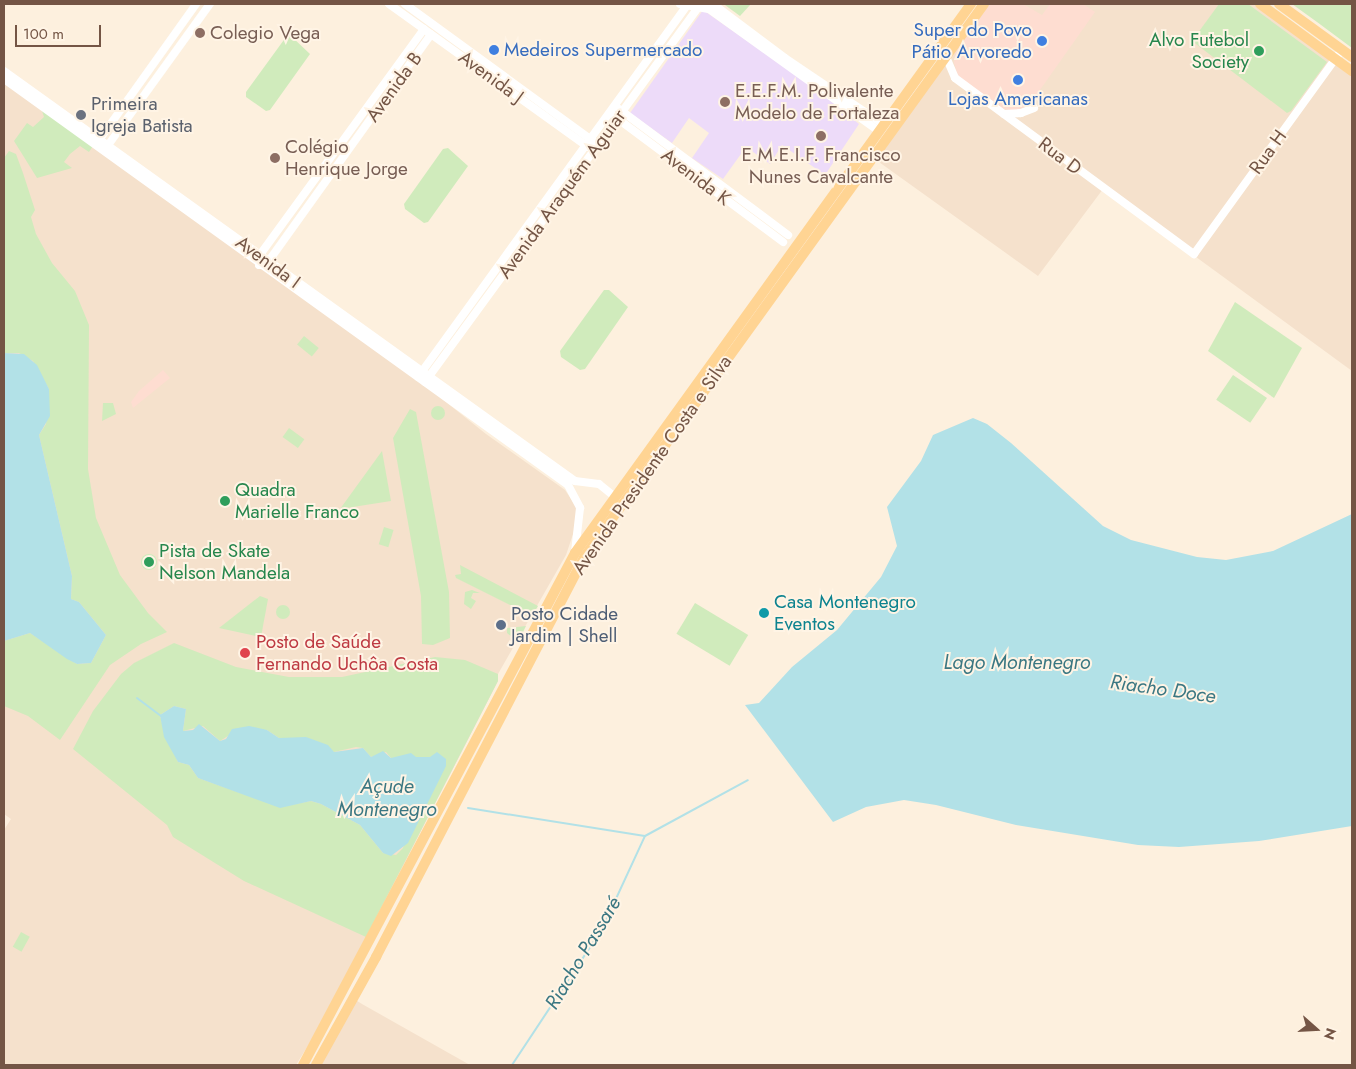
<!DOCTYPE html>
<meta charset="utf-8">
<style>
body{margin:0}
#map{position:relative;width:1356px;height:1069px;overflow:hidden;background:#fdf0de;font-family:Jost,sans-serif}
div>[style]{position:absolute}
.residential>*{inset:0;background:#f5e1cc}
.commercial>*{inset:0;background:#feddd1}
.education>*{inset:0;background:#eddbf9}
.green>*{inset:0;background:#d0ebbc;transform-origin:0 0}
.round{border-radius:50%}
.water>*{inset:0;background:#b2e1e7}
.stream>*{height:2px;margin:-1px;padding:0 1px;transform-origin:1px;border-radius:1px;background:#b2e1e7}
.tertiary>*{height:8px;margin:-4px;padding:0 4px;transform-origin:4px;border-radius:4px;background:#fff}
.primary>*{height:10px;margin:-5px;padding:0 5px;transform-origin:5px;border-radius:5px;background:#ffd493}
.dots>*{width:14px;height:14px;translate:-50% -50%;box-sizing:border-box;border:2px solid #fff4e5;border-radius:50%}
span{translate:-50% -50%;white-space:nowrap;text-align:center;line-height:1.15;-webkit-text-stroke:4px #fff4e5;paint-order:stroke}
.shop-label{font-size:19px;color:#366cbe}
.right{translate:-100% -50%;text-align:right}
.left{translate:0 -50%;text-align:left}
.education-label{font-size:19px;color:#785e54}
.leisure-label{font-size:19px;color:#27864d}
.street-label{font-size:19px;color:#745545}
.worship-label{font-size:19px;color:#5b616d}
.culture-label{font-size:19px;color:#0d838f}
.service-label{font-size:19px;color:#4e5e75}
.health-label{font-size:19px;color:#be3a42}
.water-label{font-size:20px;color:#3b7782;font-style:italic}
.frame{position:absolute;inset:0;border:5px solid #745545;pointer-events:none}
.north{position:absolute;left:1291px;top:1004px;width:50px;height:50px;-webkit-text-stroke:4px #fff4e5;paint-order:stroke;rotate:109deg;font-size:14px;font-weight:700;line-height:20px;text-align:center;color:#745545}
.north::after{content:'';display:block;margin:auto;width:18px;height:22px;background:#745545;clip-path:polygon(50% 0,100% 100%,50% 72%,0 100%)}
.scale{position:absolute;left:15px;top:25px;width:86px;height:22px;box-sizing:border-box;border:2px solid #745545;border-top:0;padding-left:6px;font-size:15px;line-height:18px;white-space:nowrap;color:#745545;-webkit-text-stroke:4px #fff4e5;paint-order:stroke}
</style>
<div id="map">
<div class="residential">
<i style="clip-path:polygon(984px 4px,1260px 4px,1352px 71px,1352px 371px,1103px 189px,1038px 276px,872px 157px)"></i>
<i style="clip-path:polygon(4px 83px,411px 374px,486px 434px,565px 490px,577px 508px,575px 528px,566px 555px,498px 674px,498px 681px,325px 1018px,296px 1065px,4px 1065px,4px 830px,11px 819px,4px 814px)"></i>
<i style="clip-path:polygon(354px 999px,362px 1004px,470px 1065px,314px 1065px)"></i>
</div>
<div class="commercial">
<i style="clip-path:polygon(990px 4px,1023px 4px,1042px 15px,1050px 4px,1083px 4px,1095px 12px,1030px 104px,1016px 111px,1004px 109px,958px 76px,954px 63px,955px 53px)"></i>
<i style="clip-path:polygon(163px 370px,170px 378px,133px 408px,131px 402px,139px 391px)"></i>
</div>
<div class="education">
<i style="clip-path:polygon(703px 10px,820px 92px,859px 124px,825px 175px,782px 145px,770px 164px,746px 147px,723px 179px,692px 158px,709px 133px,689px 118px,672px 143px,630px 113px)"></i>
</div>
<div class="green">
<i style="clip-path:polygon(751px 4px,740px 16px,725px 5px,725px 4px)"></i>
<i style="clip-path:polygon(1219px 4px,1248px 4px,1327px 62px,1291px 111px,1287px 113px,1192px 41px)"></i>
<i style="clip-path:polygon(1292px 4px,1352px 4px,1352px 48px,1317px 22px)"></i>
<i style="clip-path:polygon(291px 36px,310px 54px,270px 110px,266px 111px,246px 97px,246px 92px,286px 37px)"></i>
<i style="clip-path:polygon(41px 108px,93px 146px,89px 152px,80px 146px,70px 154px,64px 162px,72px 168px,37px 178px,14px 141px,27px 123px,33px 127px,44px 117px)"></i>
<i style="clip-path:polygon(448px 148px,468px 166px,428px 222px,424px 223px,405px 209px,404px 204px,443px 149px)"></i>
<i style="clip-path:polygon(9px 151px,16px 154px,23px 173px,35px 210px,31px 217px,36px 234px,52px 263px,75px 291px,89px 325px,88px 469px,96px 518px,120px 575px,148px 613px,167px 632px,141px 644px,110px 665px,60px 740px,28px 716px,4px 706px,4px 641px,30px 633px,77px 664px,91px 663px,106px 635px,79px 602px,71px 599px,72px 576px,39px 435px,46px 424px,49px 389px,33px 361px,19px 353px,4px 353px,4px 158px)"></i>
<i style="clip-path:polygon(604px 290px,609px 290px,628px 307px,585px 369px,580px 370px,561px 357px,560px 351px)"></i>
<i style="clip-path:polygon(1235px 302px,1302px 348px,1274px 398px,1208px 351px)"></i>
<i style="left:304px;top:336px;width:19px;height:11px;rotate:39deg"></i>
<i style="left:1233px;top:375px;width:41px;height:30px;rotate:34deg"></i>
<i style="clip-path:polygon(103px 403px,113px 403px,116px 414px,102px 421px)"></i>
<i class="round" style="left:431px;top:406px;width:14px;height:14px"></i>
<i style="clip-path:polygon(410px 409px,416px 412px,449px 592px,450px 638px,433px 645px,422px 644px,421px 596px,393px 438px)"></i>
<i style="left:289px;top:428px;width:19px;height:11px;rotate:36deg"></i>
<i style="clip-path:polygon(382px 451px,391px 501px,340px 509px)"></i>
<i class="round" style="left:218px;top:494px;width:14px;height:14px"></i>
<i style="left:384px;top:527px;width:10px;height:18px;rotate:17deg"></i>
<i class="round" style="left:141px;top:554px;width:16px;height:16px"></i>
<i style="clip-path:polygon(460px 565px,538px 606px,532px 616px,514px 613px,516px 608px,456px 578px,455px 575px,461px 574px)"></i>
<i style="clip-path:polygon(472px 590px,480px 593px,473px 593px,471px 598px,476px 601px,471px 609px,464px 604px,465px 592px)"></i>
<i style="clip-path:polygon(260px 596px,268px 599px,261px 637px,219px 628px)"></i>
<i style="left:695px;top:603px;width:62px;height:36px;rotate:31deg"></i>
<i class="round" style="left:276px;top:605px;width:14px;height:14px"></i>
<i style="clip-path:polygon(526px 626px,518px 642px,507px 633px,507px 628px)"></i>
<i style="clip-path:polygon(evenodd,174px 643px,236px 667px,289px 677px,342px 677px,435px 657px,465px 660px,498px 674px,498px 681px,366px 937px,244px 881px,173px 837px,167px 825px,73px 749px,93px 711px,121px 674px,134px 663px,174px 643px,174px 706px,186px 709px,183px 731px,203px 726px,220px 741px,231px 734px,267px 730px,279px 738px,310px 741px,334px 752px,356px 747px,363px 748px,371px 757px,386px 752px,391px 758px,431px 757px,403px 848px,396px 855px,383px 853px,360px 825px,321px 804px,311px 801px,280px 807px,198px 778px,189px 765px,178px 762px,164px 731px,160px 715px,174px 706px)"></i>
<i style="left:21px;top:932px;width:10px;height:17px;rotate:29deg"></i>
</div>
<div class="water">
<i style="clip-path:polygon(4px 353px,24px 354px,37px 365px,49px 389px,50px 416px,39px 435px,72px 576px,71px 599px,79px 602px,106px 635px,91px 663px,77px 664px,67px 659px,30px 633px,4px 641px)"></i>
<i style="clip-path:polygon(973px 418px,987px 424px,1011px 443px,1103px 526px,1131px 540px,1197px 557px,1226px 560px,1273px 551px,1352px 514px,1352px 826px,1259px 841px,1179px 847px,1138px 845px,1016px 825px,936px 805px,904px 800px,866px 807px,833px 822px,745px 705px,759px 703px,792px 667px,837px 630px,881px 577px,897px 546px,887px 507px,921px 461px,933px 435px)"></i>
<i style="clip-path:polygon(174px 706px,186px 709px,183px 731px,193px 730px,199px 724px,220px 741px,226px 739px,232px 729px,249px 726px,267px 730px,279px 738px,306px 737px,328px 745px,334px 752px,363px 748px,371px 757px,383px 751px,391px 758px,411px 753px,416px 757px,430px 757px,437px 752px,446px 759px,446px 766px,408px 843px,391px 856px,383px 853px,360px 825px,321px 804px,311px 801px,280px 808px,198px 778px,189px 765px,178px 762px,164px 737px,160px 715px)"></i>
</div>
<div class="stream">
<i style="left:137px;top:698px;width:30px;rotate:37deg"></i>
<i style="left:468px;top:808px;width:179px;rotate:9deg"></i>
<i style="left:645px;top:836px;width:117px;rotate:-28.5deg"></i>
<i style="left:512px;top:1065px;width:163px;rotate:-56.5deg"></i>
<i style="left:602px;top:929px;width:102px;rotate:-65.2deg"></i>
</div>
<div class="tertiary">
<i style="left:389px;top:4px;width:245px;rotate:35.7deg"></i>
<i style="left:405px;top:4px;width:233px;rotate:36.1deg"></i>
<i style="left:680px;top:4px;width:29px;rotate:10deg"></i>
<i style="left:709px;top:9px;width:209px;rotate:35.7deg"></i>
<i style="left:713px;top:4px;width:90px;rotate:36.9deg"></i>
<i style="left:785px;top:58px;width:118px;rotate:34deg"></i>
<i style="left:424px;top:29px;width:281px;rotate:126deg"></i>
<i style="left:259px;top:256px;width:9px;rotate:90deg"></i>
<i style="left:259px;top:265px;width:9px;rotate:-18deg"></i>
<i style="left:268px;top:262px;width:280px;rotate:-54.4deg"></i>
<i style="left:944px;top:52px;width:28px;rotate:67deg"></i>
<i style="left:955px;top:78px;width:297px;rotate:36.4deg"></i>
<i style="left:1194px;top:254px;width:246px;rotate:-54.1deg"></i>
<i style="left:4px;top:71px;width:703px;rotate:35.68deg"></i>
<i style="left:575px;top:481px;width:24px;rotate:7deg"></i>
<i style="left:599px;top:484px;width:26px;rotate:39deg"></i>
<i style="left:4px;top:79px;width:695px;rotate:35.75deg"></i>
<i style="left:568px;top:485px;width:26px;rotate:62deg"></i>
<i style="left:580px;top:508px;width:44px;rotate:96.5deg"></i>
<i style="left:619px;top:109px;width:211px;rotate:36.7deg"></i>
<i style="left:1004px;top:114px;width:17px;rotate:-3deg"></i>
<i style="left:1021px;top:113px;width:14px;rotate:-21deg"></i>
<i style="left:614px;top:116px;width:211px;rotate:36.7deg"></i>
<i style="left:97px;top:143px;width:171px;rotate:-54.5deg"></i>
<i style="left:106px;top:148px;width:178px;rotate:-54.2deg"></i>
<i style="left:418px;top:377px;width:460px;rotate:-54.1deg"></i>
<i style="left:425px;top:382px;width:468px;rotate:-53.9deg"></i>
</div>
<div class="primary">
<i style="left:1260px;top:4px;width:114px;rotate:36.1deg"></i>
<i style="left:1279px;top:4px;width:90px;rotate:36deg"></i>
<i style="left:303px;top:1065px;width:580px;rotate:-62.02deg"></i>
<i style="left:575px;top:553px;width:677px;rotate:-54.2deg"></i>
<i style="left:316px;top:1065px;width:124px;rotate:-60.9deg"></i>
<i style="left:376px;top:957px;width:452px;rotate:-62.5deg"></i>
<i style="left:585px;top:556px;width:681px;rotate:-54.14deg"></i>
</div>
<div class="dots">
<i style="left:200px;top:33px;background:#8d6e63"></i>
<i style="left:1042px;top:41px;background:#3f7fe0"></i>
<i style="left:494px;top:50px;background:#3f7fe0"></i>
<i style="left:1259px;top:51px;background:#2e9e5b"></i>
<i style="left:1018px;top:80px;background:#3f7fe0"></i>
<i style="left:725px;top:102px;background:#8d6e63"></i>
<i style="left:81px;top:115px;background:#6b7280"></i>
<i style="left:821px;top:136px;background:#8d6e63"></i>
<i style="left:275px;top:158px;background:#8d6e63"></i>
<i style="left:225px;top:501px;background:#2e9e5b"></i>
<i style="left:149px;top:562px;background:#2e9e5b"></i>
<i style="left:764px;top:613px;background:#0f9aa8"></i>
<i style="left:501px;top:625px;background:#5c6f8a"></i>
<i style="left:245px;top:653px;background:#e0444e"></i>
</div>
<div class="shop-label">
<span class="right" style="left:1032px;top:41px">Super do Povo<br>Pátio Arvoredo</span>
<span class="left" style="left:504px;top:50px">Medeiros Supermercado</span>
<span style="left:1018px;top:99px">Lojas Americanas</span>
</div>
<div class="education-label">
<span class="left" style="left:210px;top:33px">Colegio Vega</span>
<span class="left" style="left:735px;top:102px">E.E.F.M. Polivalente<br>Modelo de Fortaleza</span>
<span class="left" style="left:285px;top:158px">Colégio<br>Henrique Jorge</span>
<span style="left:821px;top:166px">E.M.E.I.F. Francisco<br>Nunes Cavalcante</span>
</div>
<div class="leisure-label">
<span class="right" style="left:1249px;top:51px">Alvo Futebol<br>Society</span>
<span class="left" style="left:235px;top:501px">Quadra<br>Marielle Franco</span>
<span class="left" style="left:159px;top:562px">Pista de Skate<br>Nelson Mandela</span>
</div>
<div class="street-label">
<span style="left:491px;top:77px;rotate:36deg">Avenida J</span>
<span style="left:394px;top:87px;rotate:-54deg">Avenida B</span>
<span style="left:1268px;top:152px;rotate:-54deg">Rua H</span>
<span style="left:1060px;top:156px;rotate:37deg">Rua D</span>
<span style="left:696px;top:177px;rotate:37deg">Avenida K</span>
<span style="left:562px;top:194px;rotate:-54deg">Avenida Araquém Aguiar</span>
<span style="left:268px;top:262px;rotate:36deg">Avenida I</span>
<span style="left:652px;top:465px;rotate:-55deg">Avenida Presidente Costa e Silva</span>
</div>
<div class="worship-label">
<span class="left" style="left:91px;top:115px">Primeira<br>Igreja Batista</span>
</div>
<div class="culture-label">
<span class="left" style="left:774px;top:613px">Casa Montenegro<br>Eventos</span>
</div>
<div class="service-label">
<span class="left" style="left:511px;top:625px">Posto Cidade<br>Jardim | Shell</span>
</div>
<div class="health-label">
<span class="left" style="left:256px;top:653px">Posto de Saúde<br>Fernando Uchôa Costa</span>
</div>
<div class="water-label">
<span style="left:1017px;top:662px">Lago Montenegro</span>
<span style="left:1163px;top:689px;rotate:8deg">Riacho Doce</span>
<span style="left:387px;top:798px">Açude<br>Montenegro</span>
<span style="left:583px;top:953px;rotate:-59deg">Riacho Passaré</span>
</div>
<div class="frame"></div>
<div class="north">N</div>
<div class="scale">100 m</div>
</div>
